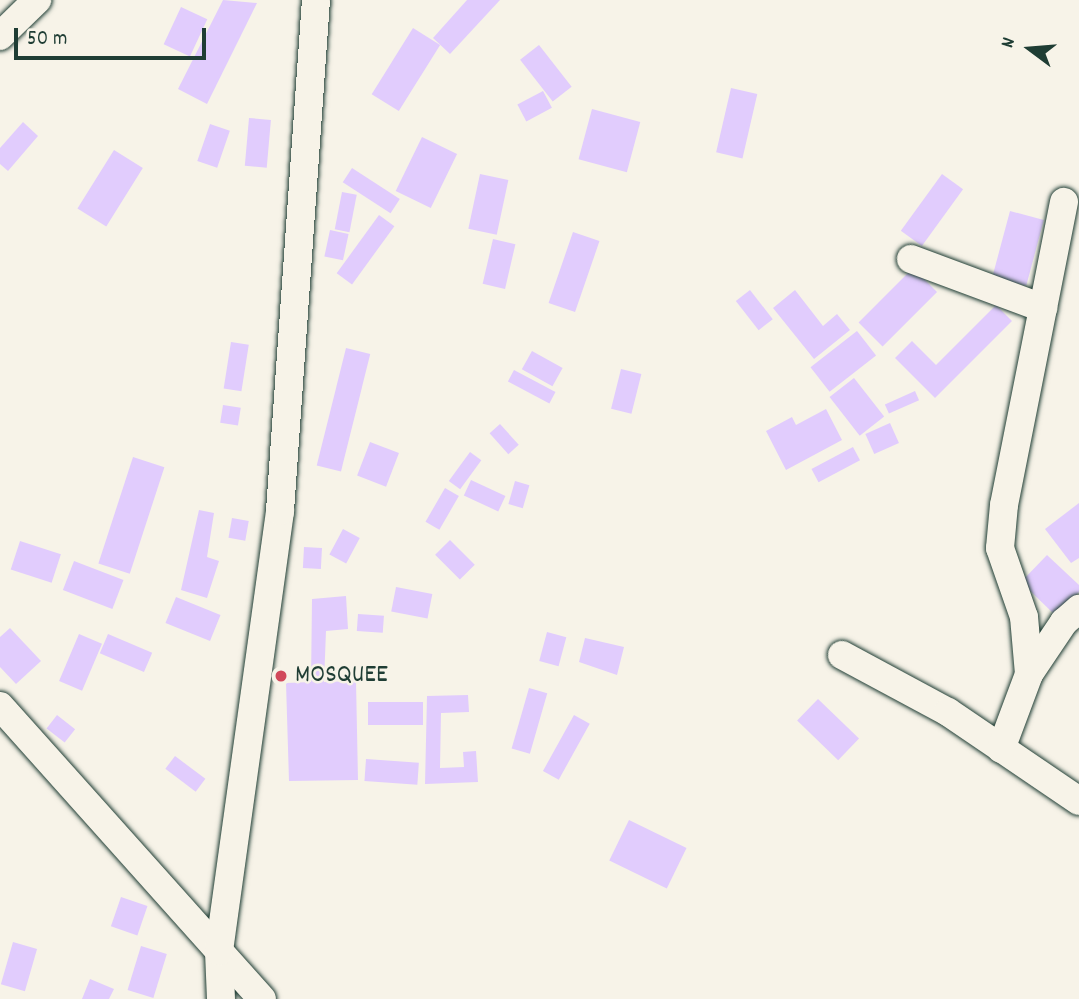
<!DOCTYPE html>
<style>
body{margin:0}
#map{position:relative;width:1079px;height:999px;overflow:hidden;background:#f7f3e8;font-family:Dekko,sans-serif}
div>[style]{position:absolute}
.building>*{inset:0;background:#e1ccfd;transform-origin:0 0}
.roads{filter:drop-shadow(0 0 2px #1f3d34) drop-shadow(0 0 2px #1f3d34)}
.street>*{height:28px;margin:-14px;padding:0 14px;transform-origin:14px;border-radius:14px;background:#f7f3e8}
.dots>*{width:19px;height:19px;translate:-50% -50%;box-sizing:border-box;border:4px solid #f7f3e8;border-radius:50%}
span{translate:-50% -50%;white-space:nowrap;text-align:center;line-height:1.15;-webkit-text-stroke:5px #f7f3e8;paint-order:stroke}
.poi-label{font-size:26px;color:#1f3d34}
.left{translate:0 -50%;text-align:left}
.north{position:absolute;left:995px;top:14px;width:70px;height:70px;-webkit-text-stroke:5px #f7f3e8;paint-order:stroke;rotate:286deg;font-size:19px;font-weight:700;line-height:28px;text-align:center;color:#1f3d34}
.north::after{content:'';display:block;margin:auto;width:24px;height:32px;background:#1f3d34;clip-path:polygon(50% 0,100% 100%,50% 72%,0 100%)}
.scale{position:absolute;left:14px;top:28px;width:192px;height:32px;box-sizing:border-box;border:4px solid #1f3d34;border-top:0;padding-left:9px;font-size:21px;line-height:24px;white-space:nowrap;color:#1f3d34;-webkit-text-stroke:5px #f7f3e8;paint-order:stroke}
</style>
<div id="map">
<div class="building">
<i style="clip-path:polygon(223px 0,257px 3px,207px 104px,178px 89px)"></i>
<i style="clip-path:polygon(467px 0,500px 0,450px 54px,433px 38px)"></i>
<i style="left:181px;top:7px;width:29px;height:41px;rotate:25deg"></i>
<i style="left:413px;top:28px;width:32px;height:78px;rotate:32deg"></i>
<i style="left:539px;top:45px;width:53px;height:24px;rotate:52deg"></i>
<i style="left:731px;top:88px;width:27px;height:66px;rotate:13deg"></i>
<i style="left:543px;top:91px;width:19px;height:29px;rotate:62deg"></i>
<i style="left:592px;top:109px;width:50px;height:52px;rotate:15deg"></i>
<i style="left:249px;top:118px;width:22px;height:48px;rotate:5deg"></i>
<i style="clip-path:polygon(23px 122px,38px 136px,8px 171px,0 164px,0 148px)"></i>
<i style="left:210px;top:124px;width:21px;height:39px;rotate:19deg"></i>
<i style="left:422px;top:137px;width:39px;height:60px;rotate:26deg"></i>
<i style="left:114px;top:150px;width:34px;height:69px;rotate:32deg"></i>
<i style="left:352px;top:168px;width:57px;height:17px;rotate:33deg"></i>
<i style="left:480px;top:174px;width:29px;height:56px;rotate:12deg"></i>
<i style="left:942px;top:174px;width:26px;height:70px;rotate:36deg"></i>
<i style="left:342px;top:192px;width:15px;height:38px;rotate:11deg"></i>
<i style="left:1010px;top:211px;width:35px;height:68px;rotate:15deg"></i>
<i style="left:379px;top:215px;width:19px;height:72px;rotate:36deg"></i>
<i style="left:330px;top:230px;width:19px;height:27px;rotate:12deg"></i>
<i style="left:573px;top:232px;width:28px;height:75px;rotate:19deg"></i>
<i style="left:493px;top:239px;width:23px;height:46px;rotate:13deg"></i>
<i style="left:913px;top:268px;width:34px;height:77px;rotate:45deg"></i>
<i style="left:750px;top:290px;width:37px;height:18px;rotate:52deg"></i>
<i style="clip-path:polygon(795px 290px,823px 326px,837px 314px,850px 330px,814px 359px,773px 308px)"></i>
<i style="clip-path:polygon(996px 305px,1012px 321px,935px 398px,895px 358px,912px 341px,936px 365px)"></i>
<i style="left:857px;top:331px;width:31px;height:59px;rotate:52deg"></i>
<i style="left:231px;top:342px;width:18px;height:47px;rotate:9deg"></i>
<i style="left:346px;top:348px;width:25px;height:121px;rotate:14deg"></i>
<i style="left:532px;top:351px;width:35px;height:21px;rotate:29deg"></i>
<i style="left:621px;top:369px;width:21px;height:41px;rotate:14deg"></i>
<i style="left:514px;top:370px;width:47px;height:13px;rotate:28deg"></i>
<i style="left:854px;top:378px;width:49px;height:31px;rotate:52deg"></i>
<i style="left:915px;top:391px;width:10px;height:33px;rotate:66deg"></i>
<i style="left:223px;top:405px;width:18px;height:18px;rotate:9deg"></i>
<i style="clip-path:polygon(826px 409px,842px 440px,786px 470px,766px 431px,792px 417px,796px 425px)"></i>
<i style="left:890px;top:423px;width:22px;height:27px;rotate:66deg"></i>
<i style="left:500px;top:424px;width:28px;height:14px;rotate:48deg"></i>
<i style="left:370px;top:442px;width:31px;height:36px;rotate:21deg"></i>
<i style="left:853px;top:447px;width:15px;height:47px;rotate:62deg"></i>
<i style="left:470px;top:452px;width:14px;height:36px;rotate:36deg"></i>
<i style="left:133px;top:457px;width:33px;height:112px;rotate:18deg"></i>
<i style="left:471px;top:480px;width:38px;height:17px;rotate:25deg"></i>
<i style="left:515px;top:481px;width:15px;height:24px;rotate:16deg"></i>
<i style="left:445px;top:488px;width:16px;height:39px;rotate:30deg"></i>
<i style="clip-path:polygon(1079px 503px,1079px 558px,1071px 563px,1045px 529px)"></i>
<i style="clip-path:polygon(199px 510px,214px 513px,207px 557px,219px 561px,207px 598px,181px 590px)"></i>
<i style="left:232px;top:518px;width:17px;height:20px;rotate:10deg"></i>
<i style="left:343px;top:529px;width:19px;height:29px;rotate:28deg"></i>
<i style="left:450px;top:540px;width:35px;height:21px;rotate:45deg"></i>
<i style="left:20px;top:541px;width:43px;height:30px;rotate:18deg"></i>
<i style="left:304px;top:547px;width:18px;height:21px;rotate:3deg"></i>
<i style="clip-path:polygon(1047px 555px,1079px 585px,1079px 592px,1056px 616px,1021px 582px)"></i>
<i style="left:74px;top:561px;width:53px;height:31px;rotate:21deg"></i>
<i style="left:396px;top:587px;width:37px;height:25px;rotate:11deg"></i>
<i style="clip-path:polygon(346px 596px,348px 629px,326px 631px,324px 682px,356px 681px,358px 780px,289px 781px,286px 683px,311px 682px,312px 599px)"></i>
<i style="left:176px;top:597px;width:48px;height:28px;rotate:22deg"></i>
<i style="left:358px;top:614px;width:26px;height:17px;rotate:4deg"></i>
<i style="clip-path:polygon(10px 628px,41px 661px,16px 684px,0 667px,0 637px)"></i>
<i style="left:547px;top:632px;width:20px;height:30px;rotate:15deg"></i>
<i style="left:79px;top:634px;width:25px;height:51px;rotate:23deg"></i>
<i style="left:108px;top:634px;width:48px;height:21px;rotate:23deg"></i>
<i style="clip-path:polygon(585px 638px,624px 647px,617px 675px,579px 662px)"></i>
<i style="left:529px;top:688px;width:19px;height:63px;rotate:16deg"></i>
<i style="clip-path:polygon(468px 695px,469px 712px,441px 713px,440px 768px,464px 767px,463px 752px,476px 751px,478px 782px,425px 784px,427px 696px)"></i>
<i style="left:818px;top:699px;width:57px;height:30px;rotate:44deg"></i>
<i style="left:423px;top:702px;width:23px;height:55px;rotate:90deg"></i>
<i style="left:57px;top:715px;width:23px;height:17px;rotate:38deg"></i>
<i style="left:574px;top:715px;width:18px;height:64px;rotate:29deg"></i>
<i style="left:175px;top:756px;width:38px;height:16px;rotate:37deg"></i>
<i style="left:366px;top:759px;width:53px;height:22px;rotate:4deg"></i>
<i style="left:629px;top:820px;width:64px;height:45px;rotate:26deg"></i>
<i style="left:121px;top:897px;width:28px;height:31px;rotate:19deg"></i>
<i style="left:13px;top:942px;width:25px;height:44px;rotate:16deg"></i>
<i style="left:141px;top:946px;width:27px;height:46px;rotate:17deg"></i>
<i style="clip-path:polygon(90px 979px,114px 989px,109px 999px,82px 999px)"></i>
</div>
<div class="roads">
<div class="street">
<i style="left:0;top:36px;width:52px;rotate:-44.2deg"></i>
<i style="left:911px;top:259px;width:141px;rotate:20.4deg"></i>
<i style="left:842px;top:655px;width:120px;rotate:28.3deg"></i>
<i style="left:948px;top:712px;width:158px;rotate:34.2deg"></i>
<i style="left:1029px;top:674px;width:57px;rotate:-95deg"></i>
<i style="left:1024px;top:617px;width:73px;rotate:-109.2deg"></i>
<i style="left:1000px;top:548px;width:43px;rotate:-84.7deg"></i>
<i style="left:1004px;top:505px;width:309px;rotate:-78.8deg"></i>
<i style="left:0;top:706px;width:393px;rotate:48.2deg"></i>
<i style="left:1001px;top:749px;width:80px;rotate:-69.5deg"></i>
<i style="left:1029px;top:674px;width:63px;rotate:-56.1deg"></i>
<i style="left:1064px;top:622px;width:20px;rotate:-41deg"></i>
<i style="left:221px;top:999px;width:48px;rotate:-92.4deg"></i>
<i style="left:219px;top:951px;width:444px;rotate:-82.1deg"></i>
<i style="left:280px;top:511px;width:512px;rotate:-85.97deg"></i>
</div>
</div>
<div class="dots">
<i style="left:281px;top:676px;background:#d1495b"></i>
</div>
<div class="poi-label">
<span class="left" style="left:295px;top:676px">MOSQUEE</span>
</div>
<div class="north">N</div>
<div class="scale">50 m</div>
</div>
